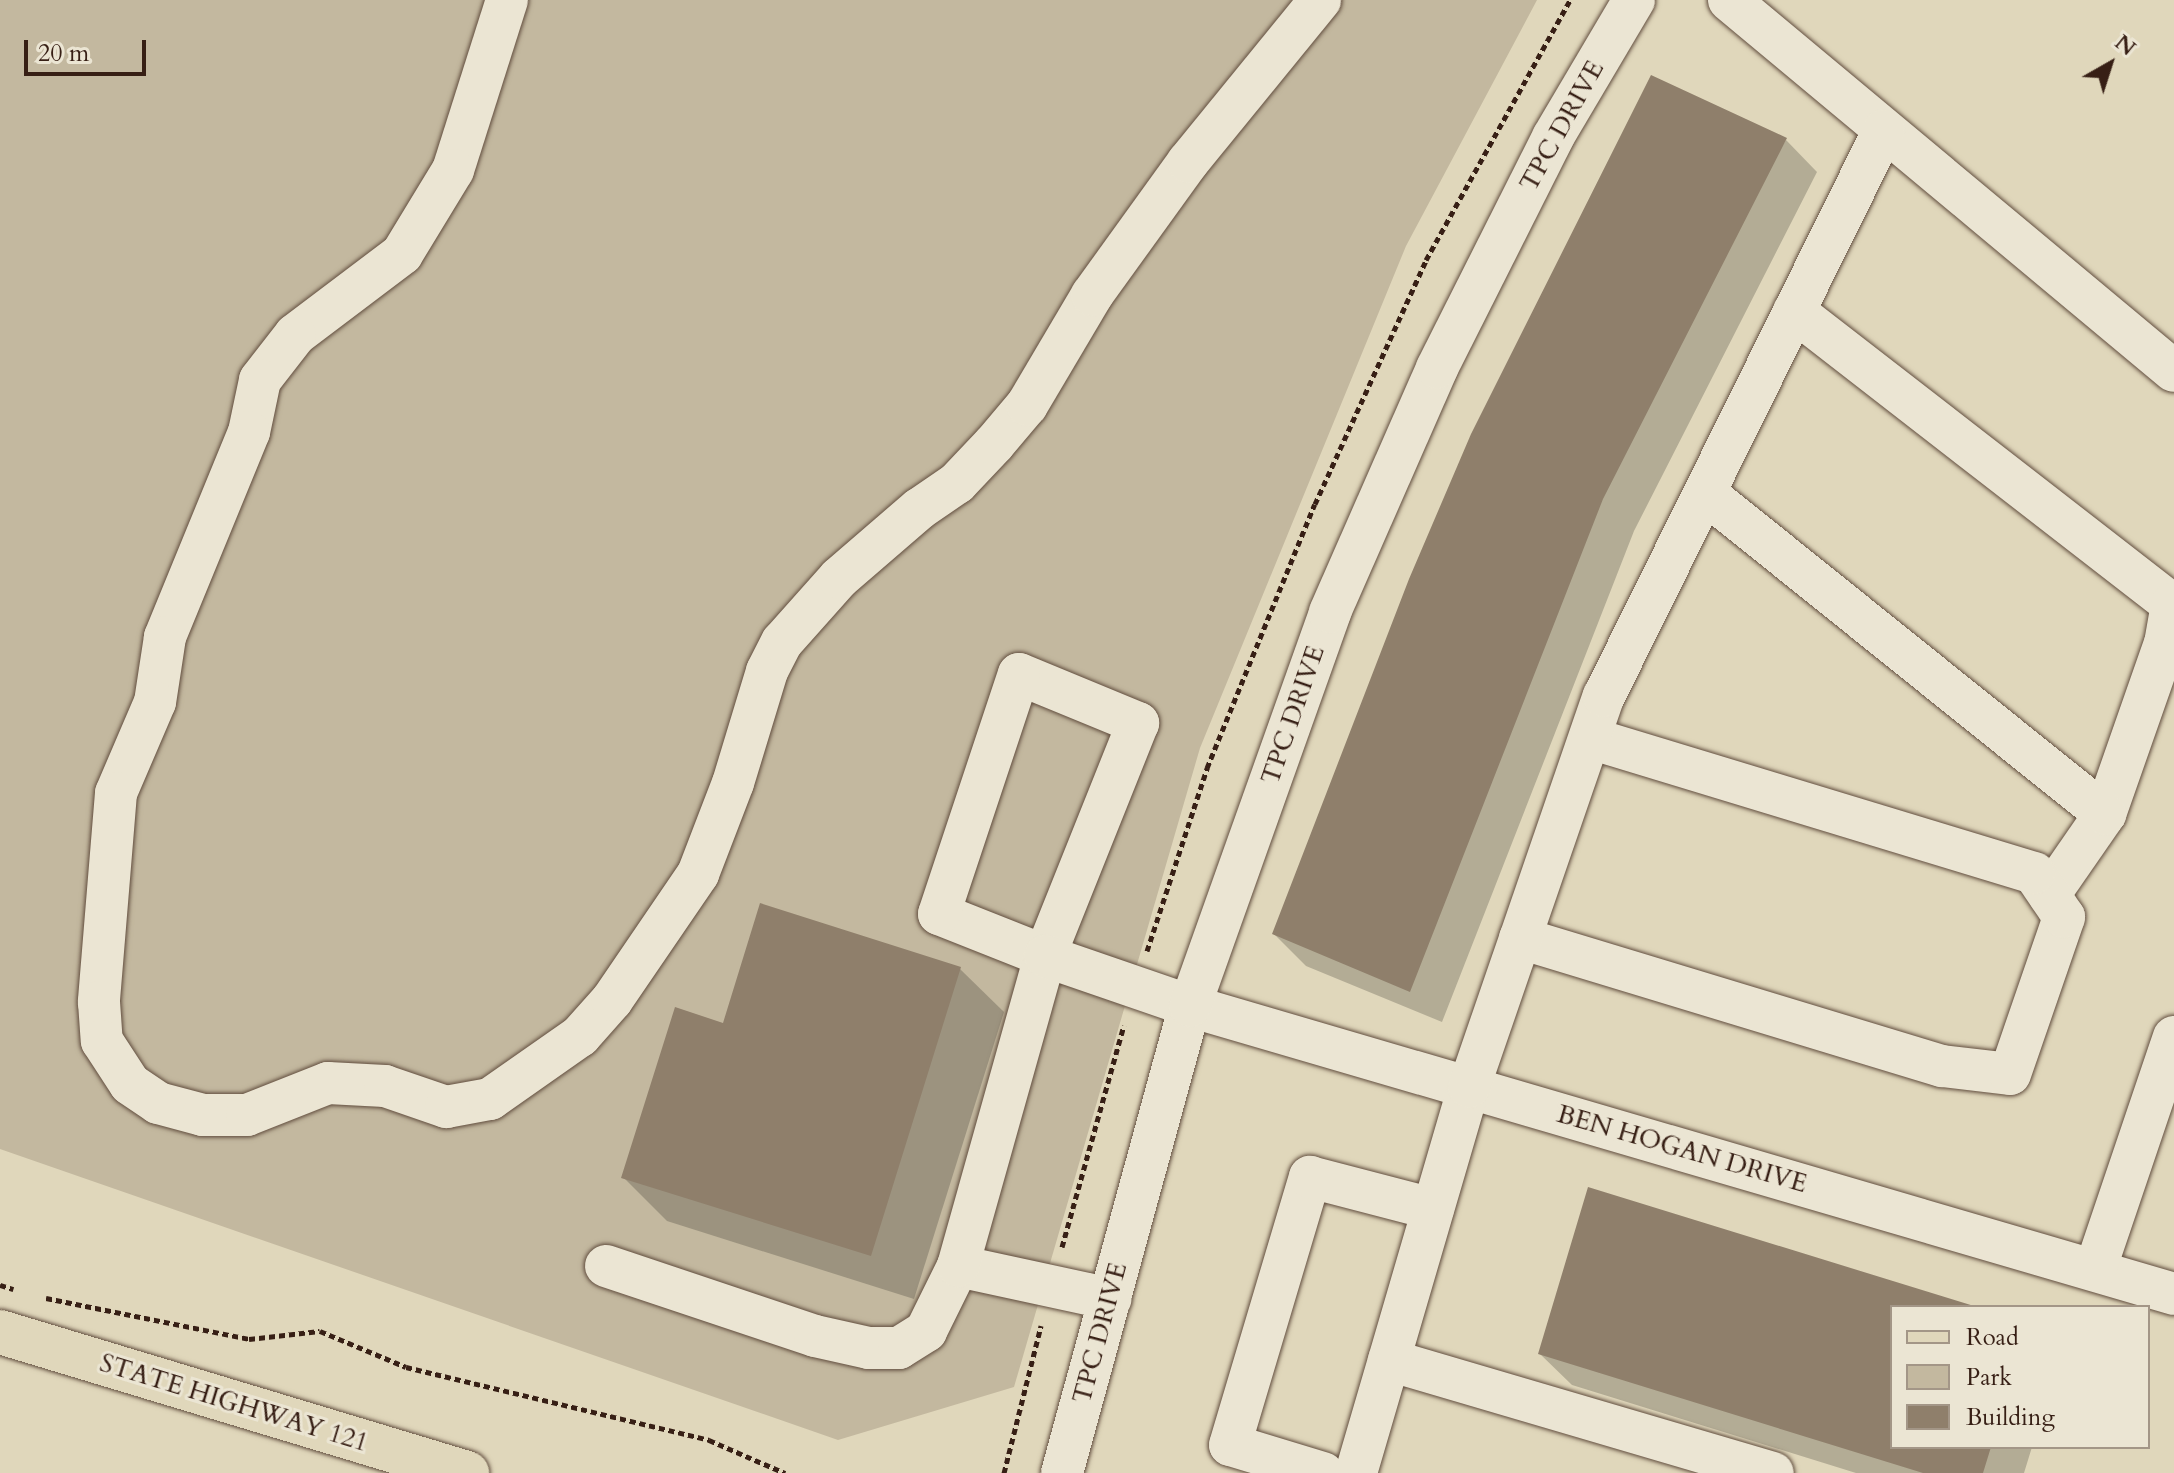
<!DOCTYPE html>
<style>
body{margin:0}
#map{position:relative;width:2174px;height:1473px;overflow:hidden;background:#e0d7bb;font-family:Cardo,serif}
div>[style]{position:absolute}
.green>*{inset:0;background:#c3b89f}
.shadow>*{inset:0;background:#0003}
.building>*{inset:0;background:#8f7f6b}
.path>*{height:5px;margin-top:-2.5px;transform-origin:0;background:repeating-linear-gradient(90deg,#371f15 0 6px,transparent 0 10px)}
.roads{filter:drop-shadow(0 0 2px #614d3e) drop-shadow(0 0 2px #614d3e)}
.minor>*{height:42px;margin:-21px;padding:0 21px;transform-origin:21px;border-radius:21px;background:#ebe5d3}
.major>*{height:44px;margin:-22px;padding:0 22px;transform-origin:22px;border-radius:22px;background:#e0d7bb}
span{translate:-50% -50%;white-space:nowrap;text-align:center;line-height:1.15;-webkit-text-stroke:6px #ebe5d3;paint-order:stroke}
.street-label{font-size:26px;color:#371f15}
.legend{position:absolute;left:1890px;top:1305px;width:260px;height:144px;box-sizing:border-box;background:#ebe5d3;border:2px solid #a39687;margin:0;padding:10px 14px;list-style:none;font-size:24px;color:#371f15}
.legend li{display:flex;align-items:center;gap:16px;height:40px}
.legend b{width:40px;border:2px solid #a39687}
.north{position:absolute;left:2070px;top:24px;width:80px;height:80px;-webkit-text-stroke:6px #ebe5d3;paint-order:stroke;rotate:39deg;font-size:22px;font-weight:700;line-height:32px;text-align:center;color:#371f15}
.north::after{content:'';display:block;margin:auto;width:28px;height:36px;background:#371f15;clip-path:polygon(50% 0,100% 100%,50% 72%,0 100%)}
.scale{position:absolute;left:24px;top:40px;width:122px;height:36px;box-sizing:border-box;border:4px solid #371f15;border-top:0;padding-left:10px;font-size:24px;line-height:28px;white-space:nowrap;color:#371f15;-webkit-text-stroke:6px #ebe5d3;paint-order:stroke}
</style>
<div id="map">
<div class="green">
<i style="clip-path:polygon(0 0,1537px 0,1406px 246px,1200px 748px,1014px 1387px,838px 1440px,0 1149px)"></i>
</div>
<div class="shadow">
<i style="clip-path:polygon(1786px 140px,1817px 172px,1634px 531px,1442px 1022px,1306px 966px,1274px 934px)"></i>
<i style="clip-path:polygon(960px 969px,1004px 1012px,914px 1299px,667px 1221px,623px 1177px,724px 1025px)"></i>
<i style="clip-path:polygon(1590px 1190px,1970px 1307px,1892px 1307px,1892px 1447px,2032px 1447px,2024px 1473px,1856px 1473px,1572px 1385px,1540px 1354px)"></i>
</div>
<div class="building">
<i style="clip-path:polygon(1651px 75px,1787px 138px,1603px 499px,1410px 992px,1272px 934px,1409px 579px,1471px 434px)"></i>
<i style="clip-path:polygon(760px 903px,961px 967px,871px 1256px,621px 1178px,675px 1007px,723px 1023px)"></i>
<i style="clip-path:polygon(1588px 1187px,1974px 1306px,1892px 1307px,1892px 1447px,1991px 1447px,1983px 1473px,1923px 1473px,1538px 1354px)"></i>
</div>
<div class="path">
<i style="left:1147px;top:951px;width:193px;rotate:-71.8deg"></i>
<i style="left:1207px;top:768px;width:285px;rotate:-67.8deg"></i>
<i style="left:1315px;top:504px;width:268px;rotate:-65.5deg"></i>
<i style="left:1426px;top:260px;width:297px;rotate:-61deg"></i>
<i style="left:1062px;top:1247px;width:230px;rotate:-74.4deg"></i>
<i style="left:0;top:1285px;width:14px;rotate:17deg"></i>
<i style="left:46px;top:1298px;width:207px;rotate:11.4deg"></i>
<i style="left:249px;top:1339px;width:71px;rotate:-6.4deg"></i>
<i style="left:320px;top:1331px;width:93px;rotate:22.7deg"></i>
<i style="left:406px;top:1367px;width:312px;rotate:13.5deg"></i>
<i style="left:709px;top:1440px;width:83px;rotate:23.5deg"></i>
<i style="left:1004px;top:1473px;width:152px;rotate:-75.9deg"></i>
</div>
<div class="roads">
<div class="minor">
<i style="left:507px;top:0;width:178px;rotate:107.6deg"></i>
<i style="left:453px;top:170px;width:98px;rotate:121.3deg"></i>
<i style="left:402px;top:254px;width:134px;rotate:142.9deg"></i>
<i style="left:295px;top:335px;width:57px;rotate:127.9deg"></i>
<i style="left:260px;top:380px;width:53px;rotate:101.9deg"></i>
<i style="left:249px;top:432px;width:222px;rotate:112.3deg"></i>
<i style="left:165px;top:637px;width:66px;rotate:98.7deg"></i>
<i style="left:155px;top:702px;width:99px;rotate:113.2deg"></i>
<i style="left:116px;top:793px;width:210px;rotate:94.7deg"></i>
<i style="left:99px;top:1002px;width:39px;rotate:86deg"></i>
<i style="left:102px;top:1041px;width:51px;rotate:56.9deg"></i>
<i style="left:130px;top:1084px;width:34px;rotate:34deg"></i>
<i style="left:158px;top:1103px;width:47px;rotate:14.9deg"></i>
<i style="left:203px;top:1115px;width:44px"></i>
<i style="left:247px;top:1115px;width:87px;rotate:-21.6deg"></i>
<i style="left:328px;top:1083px;width:57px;rotate:3deg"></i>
<i style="left:385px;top:1086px;width:65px;rotate:19deg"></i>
<i style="left:446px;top:1107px;width:45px;rotate:-10.3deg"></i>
<i style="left:490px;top:1099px;width:110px;rotate:-35deg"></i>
<i style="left:580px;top:1036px;width:48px;rotate:-48.4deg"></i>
<i style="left:612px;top:1000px;width:153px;rotate:-55.7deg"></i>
<i style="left:698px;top:874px;width:97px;rotate:-69deg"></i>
<i style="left:733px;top:783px;width:117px;rotate:-73.1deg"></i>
<i style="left:767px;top:671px;width:33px;rotate:-63deg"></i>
<i style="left:782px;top:642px;width:86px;rotate:-48.3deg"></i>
<i style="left:839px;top:578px;width:106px;rotate:-40.8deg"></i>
<i style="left:919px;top:509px;width:46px;rotate:-34.4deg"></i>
<i style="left:957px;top:483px;width:54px;rotate:-46.5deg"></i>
<i style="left:994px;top:444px;width:51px;rotate:-49.8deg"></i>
<i style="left:1027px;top:405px;width:128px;rotate:-59.4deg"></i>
<i style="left:1092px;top:295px;width:164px;rotate:-54.2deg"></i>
<i style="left:1188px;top:162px;width:209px;rotate:-50.8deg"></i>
<i style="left:1729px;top:0;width:579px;rotate:39.82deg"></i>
<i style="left:1794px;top:311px;width:478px;rotate:37.8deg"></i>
<i style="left:2172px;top:604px;width:40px;rotate:100deg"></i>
<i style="left:2165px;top:643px;width:181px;rotate:109.3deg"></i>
<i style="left:2105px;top:814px;width:98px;rotate:124.7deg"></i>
<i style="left:1705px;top:493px;width:513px;rotate:38.75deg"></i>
<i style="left:1019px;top:674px;width:129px;rotate:22.4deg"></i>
<i style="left:1138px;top:723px;width:251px;rotate:111.8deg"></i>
<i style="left:1045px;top:956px;width:114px;rotate:-158.4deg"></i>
<i style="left:939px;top:914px;width:253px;rotate:-71.6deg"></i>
<i style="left:1520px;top:938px;width:441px;rotate:16.9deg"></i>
<i style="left:1942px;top:1066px;width:68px;rotate:6.7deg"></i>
<i style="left:2010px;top:1074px;width:166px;rotate:-71deg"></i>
<i style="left:2064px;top:917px;width:53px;rotate:-124.3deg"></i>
<i style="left:2034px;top:873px;width:464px;rotate:-163.1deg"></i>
<i style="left:606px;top:1266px;width:220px;rotate:18.5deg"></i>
<i style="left:815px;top:1336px;width:55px;rotate:12.5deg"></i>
<i style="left:869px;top:1348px;width:30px"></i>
<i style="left:899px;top:1348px;width:32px;rotate:-32deg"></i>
<i style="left:926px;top:1331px;width:72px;rotate:-63.8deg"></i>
<i style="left:958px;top:1266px;width:156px;rotate:12.2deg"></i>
<i style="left:958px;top:1266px;width:322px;rotate:-74.3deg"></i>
<i style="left:1045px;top:956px;width:153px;rotate:19deg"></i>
<i style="left:1190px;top:1006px;width:1025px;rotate:16.31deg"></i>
<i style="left:2095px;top:1270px;width:246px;rotate:-71.3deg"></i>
<i style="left:1389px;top:1360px;width:400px;rotate:16.4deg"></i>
<i style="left:1062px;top:1473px;width:484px;rotate:-74.7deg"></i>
<i style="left:1190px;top:1006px;width:418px;rotate:-70.4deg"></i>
<i style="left:1330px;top:612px;width:266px;rotate:-66.3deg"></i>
<i style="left:1437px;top:368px;width:258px;rotate:-63.3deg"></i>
<i style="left:1553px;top:137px;width:159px;rotate:-59.4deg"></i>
<i style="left:1323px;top:1473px;width:97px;rotate:-163.2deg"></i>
<i style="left:1230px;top:1445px;width:280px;rotate:-73.4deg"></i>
<i style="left:1310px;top:1177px;width:127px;rotate:14.6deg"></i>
<i style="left:1356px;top:1473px;width:402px;rotate:-73.7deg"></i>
<i style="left:1469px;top:1087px;width:414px;rotate:-71deg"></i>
<i style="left:1604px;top:696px;width:631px;rotate:-63.68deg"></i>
</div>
<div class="major">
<i style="left:0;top:1332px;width:488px;rotate:16.8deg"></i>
</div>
</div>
<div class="street-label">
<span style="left:1562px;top:126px;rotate:-61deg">TPC DRIVE</span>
<span style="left:1293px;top:715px;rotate:-71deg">TPC DRIVE</span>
<span style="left:1682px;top:1149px;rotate:16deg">BEN HOGAN DRIVE</span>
<span style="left:1100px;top:1333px;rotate:-75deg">TPC DRIVE</span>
<span style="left:234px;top:1403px;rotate:17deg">STATE HIGHWAY 121</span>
</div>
<ul class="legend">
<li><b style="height:10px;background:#e0d7bb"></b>Road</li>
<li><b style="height:22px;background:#c3b89f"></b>Park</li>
<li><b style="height:22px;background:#8f7f6b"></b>Building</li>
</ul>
<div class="north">N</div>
<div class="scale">20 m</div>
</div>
